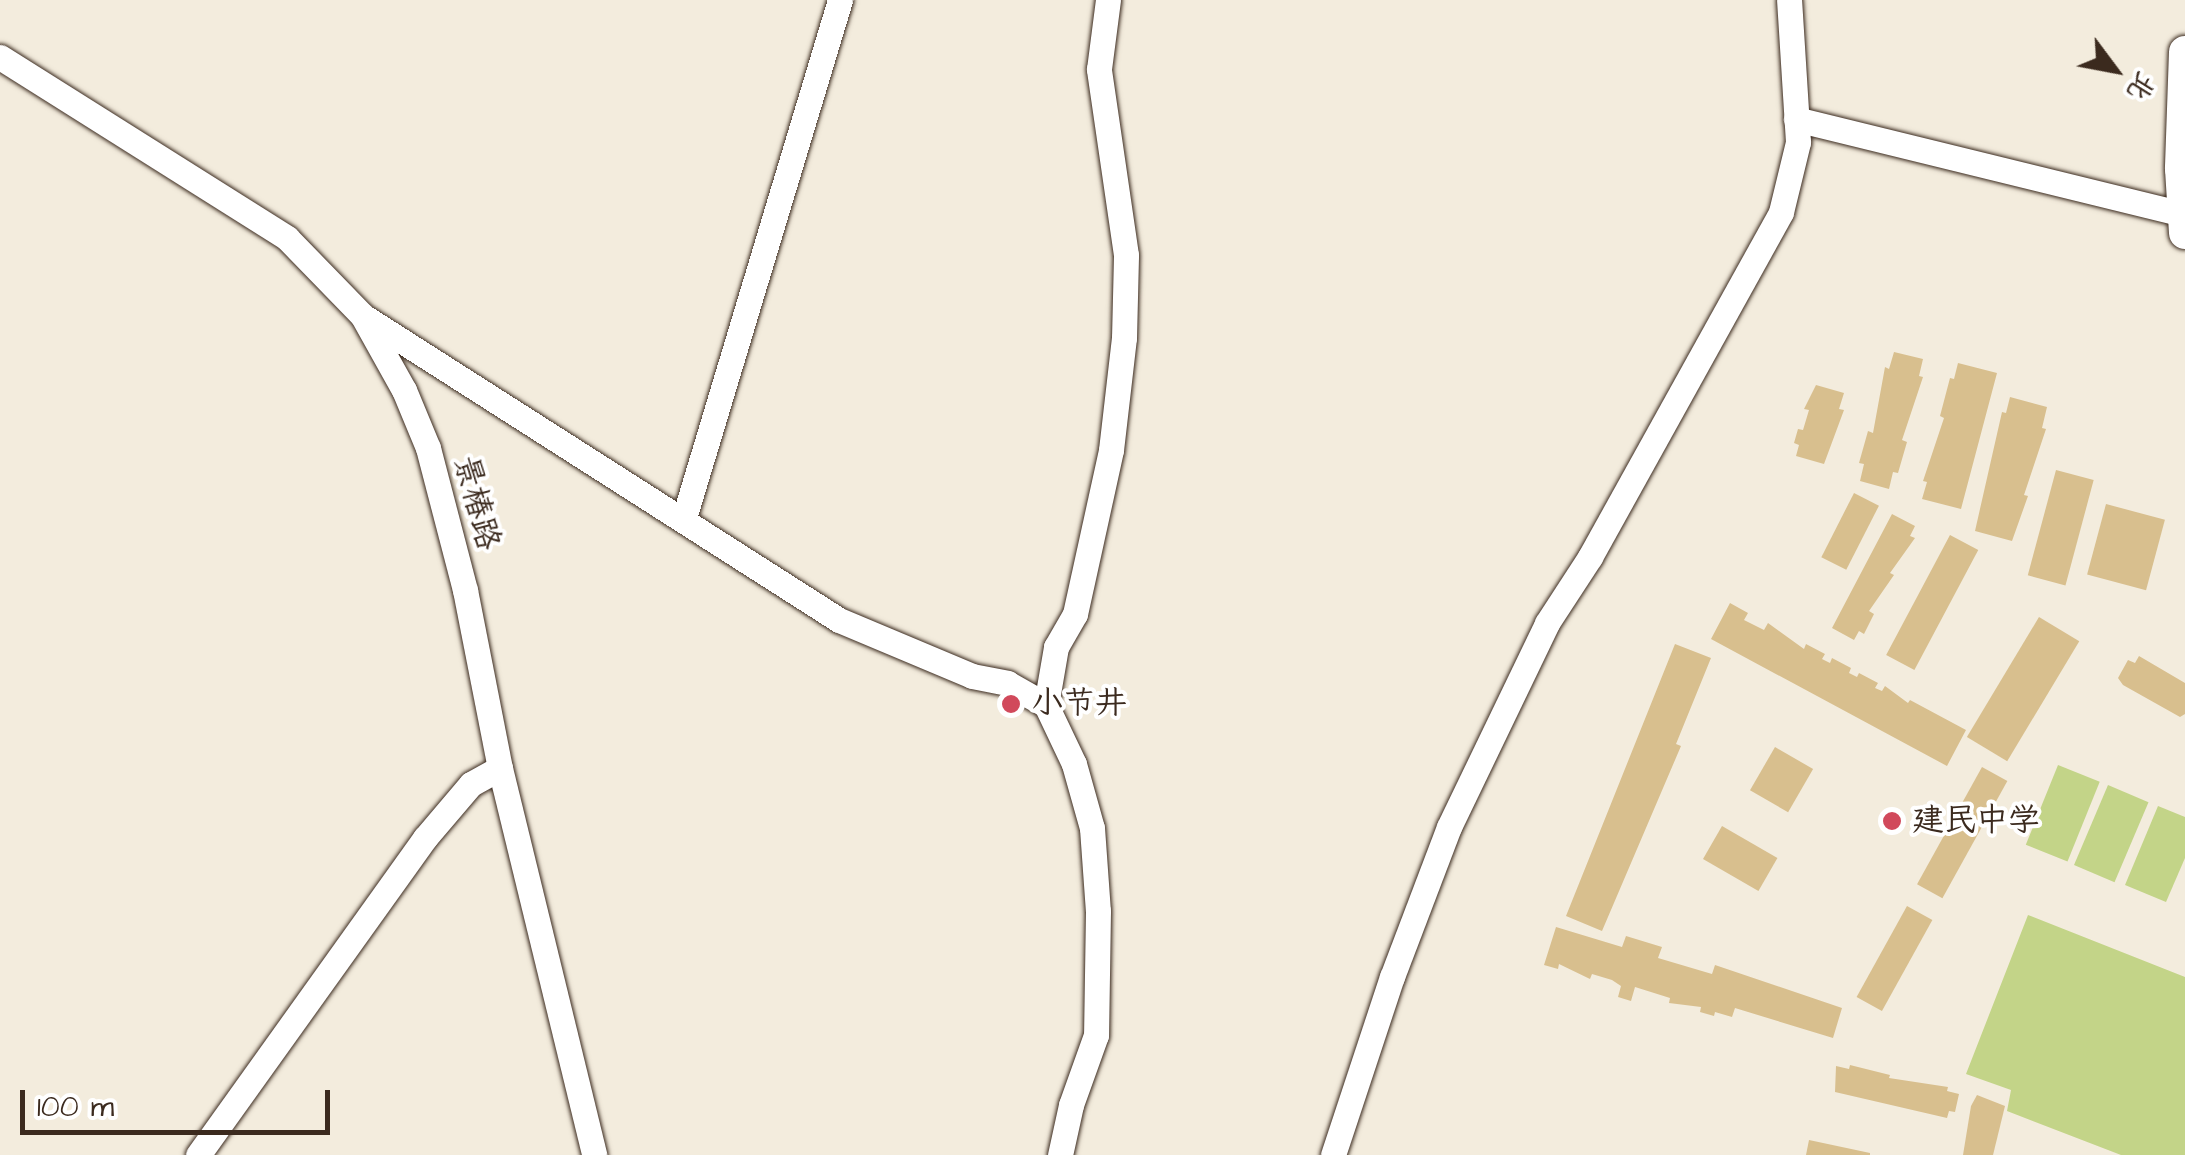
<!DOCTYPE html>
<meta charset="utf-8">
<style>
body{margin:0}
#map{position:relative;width:2185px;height:1155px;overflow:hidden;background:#f3ecdd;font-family:"Architects Daughter","LXGW WenKai TC",sans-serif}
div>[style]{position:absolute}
.green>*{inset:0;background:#c3d488;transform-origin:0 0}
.building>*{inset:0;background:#d8bf8e;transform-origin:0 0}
.roads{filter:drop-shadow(0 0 2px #3b2a1e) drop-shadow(0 0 2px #3b2a1e)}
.minor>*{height:25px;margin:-12.5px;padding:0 12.5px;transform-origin:12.5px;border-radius:12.5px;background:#fff}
.major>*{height:32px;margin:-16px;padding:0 16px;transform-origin:16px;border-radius:16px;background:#fff}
.dots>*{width:28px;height:28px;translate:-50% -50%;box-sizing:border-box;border:5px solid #fff;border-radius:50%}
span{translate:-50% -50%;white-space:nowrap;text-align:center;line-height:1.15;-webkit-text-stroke:8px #fff;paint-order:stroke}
.street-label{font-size:32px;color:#3b2a1e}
.poi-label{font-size:32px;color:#3b2a1e}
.left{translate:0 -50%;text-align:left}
.north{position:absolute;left:2065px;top:20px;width:100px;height:100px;-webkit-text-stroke:8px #fff;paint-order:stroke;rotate:122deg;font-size:28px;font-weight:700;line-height:40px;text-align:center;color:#3b2a1e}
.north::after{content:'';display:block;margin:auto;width:35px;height:45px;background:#3b2a1e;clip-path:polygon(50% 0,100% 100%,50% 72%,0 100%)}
.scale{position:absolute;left:20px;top:1090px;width:310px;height:45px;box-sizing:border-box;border:5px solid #3b2a1e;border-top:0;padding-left:12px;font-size:30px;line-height:35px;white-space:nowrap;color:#3b2a1e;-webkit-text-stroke:8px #fff;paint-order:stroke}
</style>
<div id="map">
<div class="green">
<i style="left:2058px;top:765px;width:45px;height:86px;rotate:22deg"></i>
<i style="left:2108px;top:785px;width:44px;height:87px;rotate:23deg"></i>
<i style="clip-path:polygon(2158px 806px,2185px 817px,2185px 858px,2166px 902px,2125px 885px)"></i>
<i style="clip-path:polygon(2028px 915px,2185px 977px,2185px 1155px,2121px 1155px,2007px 1111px,2011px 1090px,1966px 1074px)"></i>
</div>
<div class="building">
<i style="clip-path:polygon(1894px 352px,1923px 359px,1919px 376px,1923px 377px,1902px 440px,1907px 442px,1898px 473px,1893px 472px,1889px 489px,1860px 481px,1864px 464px,1859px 463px,1868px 431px,1873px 433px,1885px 367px,1889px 369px)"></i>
<i style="clip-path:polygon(1958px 363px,1997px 373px,1961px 509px,1922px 499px,1927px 482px,1923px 481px,1944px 418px,1940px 416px,1950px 378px,1954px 379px)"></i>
<i style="clip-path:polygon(1816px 385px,1844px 393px,1839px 409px,1844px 410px,1824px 464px,1796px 456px,1799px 445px,1794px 443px,1798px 429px,1803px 430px,1809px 410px,1804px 409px)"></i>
<i style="clip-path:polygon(2010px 397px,2047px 407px,2042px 428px,2046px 429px,2024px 495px,2028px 496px,2012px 541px,1975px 531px,2002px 412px,2006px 413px)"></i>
<i style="left:2056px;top:470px;width:39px;height:109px;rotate:15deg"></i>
<i style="left:1854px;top:493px;width:28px;height:72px;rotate:27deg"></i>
<i style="left:2106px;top:504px;width:61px;height:73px;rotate:15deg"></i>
<i style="clip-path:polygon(1892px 514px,1915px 526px,1910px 536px,1915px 538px,1890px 573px,1894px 575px,1869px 611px,1874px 614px,1864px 634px,1859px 631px,1854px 640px,1832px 628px)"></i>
<i style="left:1950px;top:535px;width:32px;height:136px;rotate:28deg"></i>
<i style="clip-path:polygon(1730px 603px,1748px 613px,1744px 620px,1764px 630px,1768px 623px,1804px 649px,1806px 644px,1825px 654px,1822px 659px,1830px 663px,1832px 658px,1851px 668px,1849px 673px,1857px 677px,1859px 673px,1878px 683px,1875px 688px,1882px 691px,1885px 686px,1908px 703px,1910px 700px,1966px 730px,1947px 766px,1711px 639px)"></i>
<i style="left:2039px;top:617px;width:47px;height:140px;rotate:31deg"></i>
<i style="clip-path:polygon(1675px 644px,1711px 658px,1676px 744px,1681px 746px,1602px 931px,1566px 916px)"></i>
<i style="clip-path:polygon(2139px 656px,2185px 683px,2185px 714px,2180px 717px,2123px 685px,2118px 678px,2128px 660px,2135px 663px)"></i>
<i style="left:1775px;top:747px;width:44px;height:50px;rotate:30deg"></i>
<i style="left:1982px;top:767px;width:29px;height:134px;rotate:29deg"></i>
<i style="left:1722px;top:826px;width:64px;height:38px;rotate:30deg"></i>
<i style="left:1907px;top:906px;width:29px;height:104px;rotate:29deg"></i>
<i style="clip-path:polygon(1556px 927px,1622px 947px,1626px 936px,1662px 947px,1658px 958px,1712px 974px,1715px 965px,1842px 1008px,1833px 1038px,1735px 1008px,1732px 1017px,1715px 1012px,1714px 1016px,1700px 1012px,1701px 1007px,1669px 1003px,1670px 998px,1635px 987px,1631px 1001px,1618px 997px,1621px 986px,1612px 980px,1592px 974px,1590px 979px,1559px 964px,1558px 969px,1544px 965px)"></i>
<i style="clip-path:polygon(1850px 1065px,1890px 1075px,1889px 1078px,1948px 1087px,1947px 1091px,1959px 1094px,1955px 1112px,1949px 1111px,1947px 1118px,1835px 1092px,1836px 1066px,1849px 1069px)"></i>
<i style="clip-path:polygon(1977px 1095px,2005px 1106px,1993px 1155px,1963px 1155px,1971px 1106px)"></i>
<i style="clip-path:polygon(1809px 1140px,1870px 1153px,1870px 1155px,1806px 1155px)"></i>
</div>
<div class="roads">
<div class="minor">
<i style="left:0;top:57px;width:339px;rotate:32.2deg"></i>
<i style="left:287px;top:238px;width:107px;rotate:45.8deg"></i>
<i style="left:362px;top:315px;width:86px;rotate:60.8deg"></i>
<i style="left:404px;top:390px;width:63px;rotate:67.5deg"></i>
<i style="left:428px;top:448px;width:147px;rotate:75.4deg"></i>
<i style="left:465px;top:590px;width:181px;rotate:78.9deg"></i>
<i style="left:500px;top:768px;width:398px;rotate:76.3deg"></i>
<i style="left:1796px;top:119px;width:398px;rotate:13.8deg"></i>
<i style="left:366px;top:318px;width:561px;rotate:32.56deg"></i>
<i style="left:839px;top:620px;width:144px;rotate:22.8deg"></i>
<i style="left:972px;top:676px;width:36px;rotate:11deg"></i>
<i style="left:1007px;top:683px;width:45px;rotate:29.4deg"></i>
<i style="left:1046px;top:705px;width:65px;rotate:64.6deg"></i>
<i style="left:1074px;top:764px;width:66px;rotate:74.3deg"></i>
<i style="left:1092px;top:828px;width:83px;rotate:85.9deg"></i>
<i style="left:1098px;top:911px;width:124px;rotate:90.9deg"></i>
<i style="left:1096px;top:1035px;width:74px;rotate:109.7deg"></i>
<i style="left:1071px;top:1105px;width:51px;rotate:102.4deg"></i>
<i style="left:684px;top:518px;width:541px;rotate:-73.24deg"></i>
<i style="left:1046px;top:705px;width:59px;rotate:-80.2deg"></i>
<i style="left:1056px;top:647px;width:38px;rotate:-60deg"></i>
<i style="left:1075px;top:614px;width:168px;rotate:-77.6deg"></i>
<i style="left:1111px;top:450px;width:113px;rotate:-83.4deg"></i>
<i style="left:1124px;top:338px;width:83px;rotate:-88.6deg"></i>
<i style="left:1126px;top:255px;width:188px;rotate:-98.3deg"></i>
<i style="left:1099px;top:69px;width:70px;rotate:-82.6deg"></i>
<i style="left:198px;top:1155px;width:390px;rotate:-54.4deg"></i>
<i style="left:425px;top:838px;width:71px;rotate:-49.6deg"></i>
<i style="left:471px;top:784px;width:33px;rotate:-29deg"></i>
<i style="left:1333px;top:1155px;width:188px;rotate:-71.7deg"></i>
<i style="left:1392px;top:977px;width:160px;rotate:-69.2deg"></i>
<i style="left:1449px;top:827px;width:226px;rotate:-64.3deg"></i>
<i style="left:1547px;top:623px;width:79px;rotate:-56.9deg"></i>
<i style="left:1590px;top:557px;width:394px;rotate:-61deg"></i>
<i style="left:1781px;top:212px;width:72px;rotate:-76.3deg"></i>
<i style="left:1798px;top:142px;width:142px;rotate:-93.6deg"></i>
</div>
<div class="major">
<i style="left:2185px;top:52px;width:117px;rotate:92deg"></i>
<i style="left:2181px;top:169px;width:64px;rotate:86.4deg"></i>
</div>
</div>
<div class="dots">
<i style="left:1011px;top:704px;background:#d1495b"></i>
<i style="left:1892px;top:821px;background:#d1495b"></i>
</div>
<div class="street-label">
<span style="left:476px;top:503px;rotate:75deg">景椿路</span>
</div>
<div class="poi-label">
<span class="left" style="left:1031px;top:704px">小节井</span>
<span class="left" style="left:1912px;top:821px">建民中学</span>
</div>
<div class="north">北</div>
<div class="scale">100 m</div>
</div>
